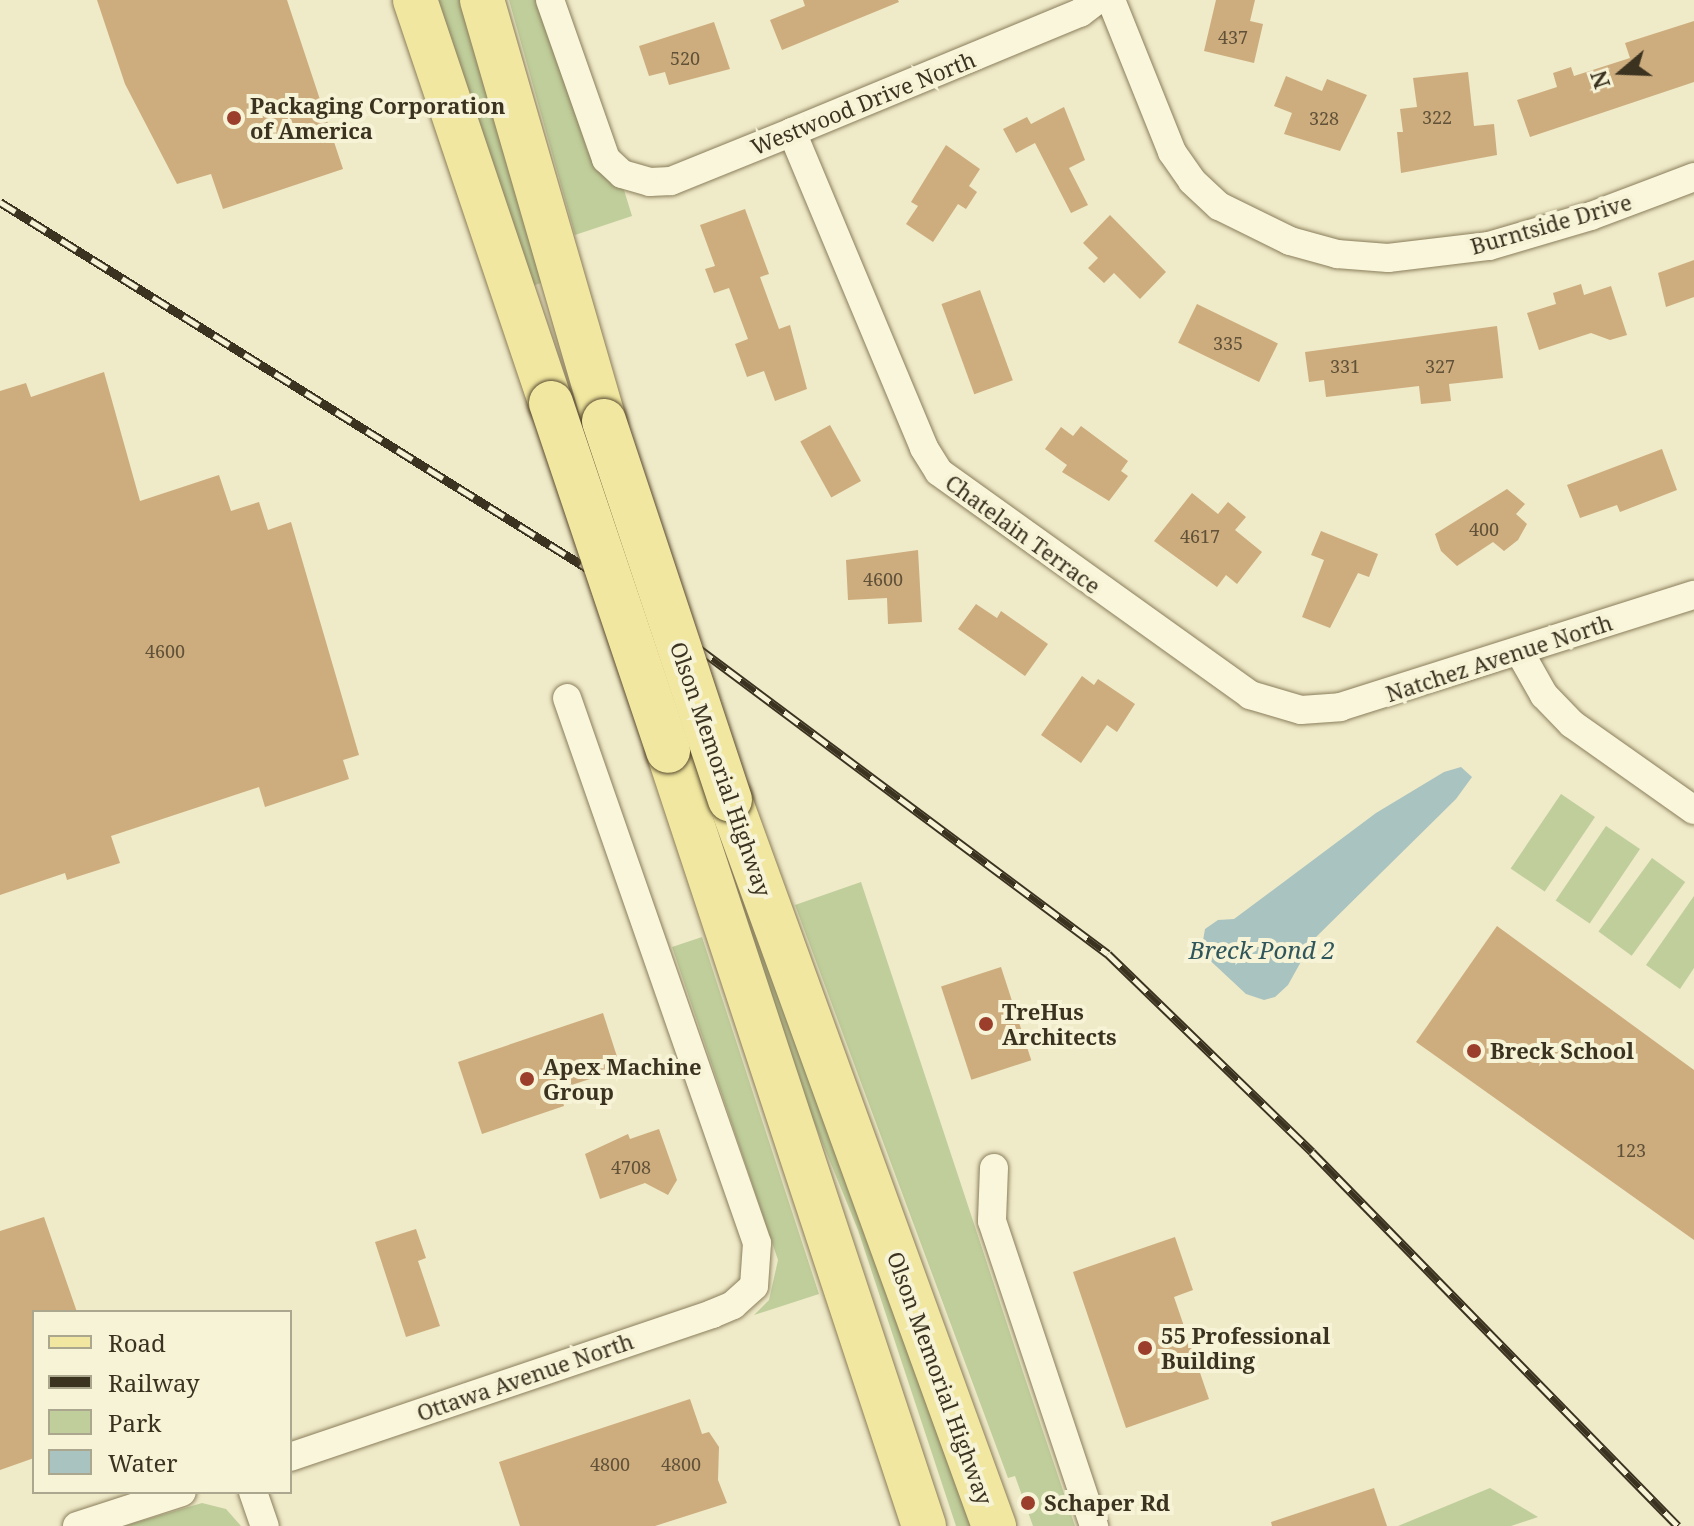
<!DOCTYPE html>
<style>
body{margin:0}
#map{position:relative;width:1694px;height:1526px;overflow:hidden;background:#efeac8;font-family:"Noto Serif",serif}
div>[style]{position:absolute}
.green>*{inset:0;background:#bfce9b;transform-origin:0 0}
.water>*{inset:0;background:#a9c3c0}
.building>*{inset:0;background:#cdad7e;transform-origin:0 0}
.roads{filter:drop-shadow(0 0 2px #8b7e5c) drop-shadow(0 0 2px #8b7e5c)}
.minor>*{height:28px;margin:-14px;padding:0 14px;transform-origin:14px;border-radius:14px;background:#f9f6db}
.primary>*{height:44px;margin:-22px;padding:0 22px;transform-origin:22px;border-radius:22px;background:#f1e7a0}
.rail>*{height:9px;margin-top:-4.5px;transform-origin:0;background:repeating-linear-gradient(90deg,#f6f3d7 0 18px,#3b3220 0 36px);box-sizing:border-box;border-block:2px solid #3b3220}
.bridges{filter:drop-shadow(0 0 2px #594b30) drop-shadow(0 0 2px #594b30)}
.primary-bridge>*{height:44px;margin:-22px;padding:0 22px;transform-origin:22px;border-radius:22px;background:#f1e7a0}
.dots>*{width:22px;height:22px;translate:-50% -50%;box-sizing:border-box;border:4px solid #f6f3d7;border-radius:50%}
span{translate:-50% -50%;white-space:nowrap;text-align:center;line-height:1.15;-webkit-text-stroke:8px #f6f3d7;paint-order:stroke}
.number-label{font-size:18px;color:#605138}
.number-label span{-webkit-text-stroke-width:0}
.street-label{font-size:22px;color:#3b3220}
.poi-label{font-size:22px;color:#3b3220;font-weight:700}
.left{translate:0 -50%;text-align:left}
.water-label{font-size:24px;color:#2f565b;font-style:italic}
.legend{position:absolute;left:32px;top:1310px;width:260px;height:184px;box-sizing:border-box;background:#f6f3d7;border:2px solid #aba68e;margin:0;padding:10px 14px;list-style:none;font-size:24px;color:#3b3220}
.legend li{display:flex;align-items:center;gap:16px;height:40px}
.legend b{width:40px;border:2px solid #aba68e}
.north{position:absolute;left:1582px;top:32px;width:80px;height:80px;-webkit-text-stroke:6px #f6f3d7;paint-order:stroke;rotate:251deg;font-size:22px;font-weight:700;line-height:32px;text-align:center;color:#3b3220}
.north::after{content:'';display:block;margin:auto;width:28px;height:36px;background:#3b3220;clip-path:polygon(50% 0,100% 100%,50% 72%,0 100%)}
</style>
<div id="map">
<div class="green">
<i style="clip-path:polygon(431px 0,462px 0,544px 282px,532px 286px)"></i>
<i style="clip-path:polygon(509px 0,538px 0,588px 152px,612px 183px,624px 190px,632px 216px,575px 235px)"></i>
<i style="left:1561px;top:794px;width:41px;height:90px;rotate:34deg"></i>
<i style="left:1606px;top:826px;width:41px;height:90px;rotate:34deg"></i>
<i style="left:1652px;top:858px;width:41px;height:91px;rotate:36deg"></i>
<i style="clip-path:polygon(861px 882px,1023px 1372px,1075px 1526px,1033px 1526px,1015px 1476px,1008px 1478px,795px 905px)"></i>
<i style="clip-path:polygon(740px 883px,975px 1526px,956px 1526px,858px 1230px,790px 1063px,732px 886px)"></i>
<i style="clip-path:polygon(1694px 896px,1694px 968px,1680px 989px,1646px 965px)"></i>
<i style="clip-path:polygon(702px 937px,819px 1294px,754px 1315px,769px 1300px,778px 1260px,672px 947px)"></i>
<i style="clip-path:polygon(1490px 1488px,1538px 1517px,1511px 1526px,1398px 1526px)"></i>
<i style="clip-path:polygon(202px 1503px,226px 1509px,241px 1526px,124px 1526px)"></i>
</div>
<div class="water">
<i style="clip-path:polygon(1461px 767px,1472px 777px,1456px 799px,1313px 940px,1288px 985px,1275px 997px,1264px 1000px,1246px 994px,1201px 952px,1205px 929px,1218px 920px,1234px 919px,1376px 813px,1444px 772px)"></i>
</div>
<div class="building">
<i style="clip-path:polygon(97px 0,287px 0,343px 169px,223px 209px,211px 174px,177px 184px,125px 84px)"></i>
<i style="clip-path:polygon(803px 0,898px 0,899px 2px,782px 50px,770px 20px,805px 6px)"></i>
<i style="clip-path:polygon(1216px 0,1255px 0,1250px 21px,1263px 24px,1254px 63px,1204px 51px)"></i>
<i style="clip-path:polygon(1694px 21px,1694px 82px,1530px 137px,1517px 100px,1557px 87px,1553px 73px,1571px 67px,1574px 76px,1630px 58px,1625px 43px)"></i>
<i style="clip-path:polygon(714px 22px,730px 69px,669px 85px,665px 72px,649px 76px,639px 46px)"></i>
<i style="clip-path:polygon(1468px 72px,1474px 126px,1494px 124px,1497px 155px,1401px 173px,1397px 132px,1403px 132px,1400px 109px,1417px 107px,1413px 78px)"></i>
<i style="clip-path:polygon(1286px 76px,1322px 91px,1327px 79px,1367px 95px,1340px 151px,1284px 134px,1292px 113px,1274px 106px)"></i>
<i style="clip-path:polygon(1064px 107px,1085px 160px,1069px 168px,1088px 205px,1071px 213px,1035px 143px,1016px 153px,1003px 129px,1027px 117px,1031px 124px)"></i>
<i style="clip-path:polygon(946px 145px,980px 169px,969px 186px,977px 192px,966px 209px,958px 204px,933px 242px,906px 224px,918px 206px,911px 202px)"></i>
<i style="clip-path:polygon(745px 209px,769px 274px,760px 277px,779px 329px,790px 325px,807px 389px,775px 401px,764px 371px,747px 377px,735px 344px,748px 339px,729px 288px,714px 293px,705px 269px,715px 266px,700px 225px)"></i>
<i style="clip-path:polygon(1110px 215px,1166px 272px,1140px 299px,1114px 273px,1104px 283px,1088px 268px,1098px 258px,1083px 243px)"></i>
<i style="clip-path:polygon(1694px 260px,1694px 297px,1666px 307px,1658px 273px)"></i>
<i style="clip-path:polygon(1581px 284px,1584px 295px,1611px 286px,1627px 335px,1610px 340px,1591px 333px,1539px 350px,1527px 313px,1556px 304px,1553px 293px)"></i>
<i style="left:980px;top:290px;width:96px;height:41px;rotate:70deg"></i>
<i style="left:1197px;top:304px;width:90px;height:43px;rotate:26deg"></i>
<i style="clip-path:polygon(1497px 326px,1503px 378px,1449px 384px,1451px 401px,1421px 404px,1419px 386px,1326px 397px,1324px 380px,1309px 382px,1305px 352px)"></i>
<i style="clip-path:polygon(104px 372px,140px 501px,219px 475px,231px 511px,259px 502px,268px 530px,291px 522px,359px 755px,343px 760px,349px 779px,265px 807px,259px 787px,111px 836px,120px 863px,67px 880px,65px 873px,0 895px,0 391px,26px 383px,31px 397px)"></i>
<i style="left:830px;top:425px;width:64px;height:34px;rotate:61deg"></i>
<i style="clip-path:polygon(1081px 426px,1128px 461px,1121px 471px,1128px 476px,1109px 501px,1062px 472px,1067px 465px,1045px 449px,1061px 427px,1073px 436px)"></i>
<i style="clip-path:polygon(1662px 449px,1677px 490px,1620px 512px,1617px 505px,1580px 518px,1567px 485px)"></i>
<i style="clip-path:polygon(1507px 489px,1525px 504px,1516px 514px,1527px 524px,1518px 540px,1504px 551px,1493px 542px,1457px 566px,1441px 551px,1435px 534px)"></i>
<i style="clip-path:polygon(1192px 493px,1218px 514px,1228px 502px,1246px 517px,1235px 530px,1262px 552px,1237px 584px,1226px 575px,1217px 587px,1154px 541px)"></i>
<i style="clip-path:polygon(1321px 531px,1378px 554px,1369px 577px,1358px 573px,1330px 628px,1302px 617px,1324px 560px,1311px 555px)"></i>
<i style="clip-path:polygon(918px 550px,922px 622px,888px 624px,887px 598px,848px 600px,846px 560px)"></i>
<i style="clip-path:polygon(976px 604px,997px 618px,1001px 611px,1048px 644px,1025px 676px,958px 629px)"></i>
<i style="clip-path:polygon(1082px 676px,1094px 685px,1098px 679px,1135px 704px,1117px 732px,1107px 725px,1081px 763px,1041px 735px)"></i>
<i style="clip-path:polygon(1497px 926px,1694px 1070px,1694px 1240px,1416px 1042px)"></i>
<i style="left:1001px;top:967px;width:98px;height:63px;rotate:72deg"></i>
<i style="clip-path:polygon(603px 1013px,621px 1069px,559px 1089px,564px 1106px,482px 1134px,458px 1062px)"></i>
<i style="clip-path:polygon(659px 1129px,677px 1180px,668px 1195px,645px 1183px,600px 1199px,585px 1154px,628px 1134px,630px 1139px)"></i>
<i style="clip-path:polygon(44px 1217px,77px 1312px,34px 1312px,34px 1458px,0 1470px,0 1231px)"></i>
<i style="clip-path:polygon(416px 1229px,426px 1258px,418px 1261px,440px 1326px,406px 1337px,375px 1242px)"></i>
<i style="clip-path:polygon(1175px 1237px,1193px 1290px,1174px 1297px,1209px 1399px,1126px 1428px,1073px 1272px)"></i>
<i style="clip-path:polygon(690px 1399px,702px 1434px,709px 1432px,719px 1447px,718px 1480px,727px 1503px,655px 1526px,520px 1526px,499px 1462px)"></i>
<i style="clip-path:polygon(1374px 1488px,1387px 1526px,1272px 1526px,1271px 1522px)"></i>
</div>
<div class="roads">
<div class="minor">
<i style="left:550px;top:0;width:169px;rotate:70.6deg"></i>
<i style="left:606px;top:159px;width:22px;rotate:43deg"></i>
<i style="left:622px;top:174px;width:29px;rotate:16deg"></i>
<i style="left:650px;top:182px;width:21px;rotate:-3deg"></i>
<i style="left:671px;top:181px;width:131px;rotate:-22deg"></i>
<i style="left:792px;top:132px;width:312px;rotate:-22.5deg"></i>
<i style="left:1080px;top:13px;width:21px;rotate:-37deg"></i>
<i style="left:1111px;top:0;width:164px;rotate:68.1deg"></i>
<i style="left:1172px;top:152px;width:35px;rotate:55deg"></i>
<i style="left:1192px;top:181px;width:37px;rotate:43deg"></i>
<i style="left:1219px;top:206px;width:79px;rotate:26.2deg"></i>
<i style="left:1290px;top:241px;width:49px;rotate:15.5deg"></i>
<i style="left:1337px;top:254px;width:51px;rotate:4.5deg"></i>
<i style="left:1388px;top:258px;width:102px;rotate:-6.8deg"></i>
<i style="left:1489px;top:246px;width:106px;rotate:-16.4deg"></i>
<i style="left:1591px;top:216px;width:110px;rotate:-20.7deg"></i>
<i style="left:792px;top:132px;width:342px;rotate:67.3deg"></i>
<i style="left:924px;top:448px;width:28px;rotate:58deg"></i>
<i style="left:939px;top:472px;width:383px;rotate:35.6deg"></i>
<i style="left:1250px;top:695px;width:53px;rotate:16.4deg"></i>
<i style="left:1301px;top:710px;width:39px;rotate:-4deg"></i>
<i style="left:1340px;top:707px;width:371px;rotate:-17.6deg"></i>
<i style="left:1519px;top:651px;width:51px;rotate:60.4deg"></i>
<i style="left:1544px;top:695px;width:40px;rotate:46deg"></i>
<i style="left:1572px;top:724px;width:149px;rotate:35.2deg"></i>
<i style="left:994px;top:1168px;width:53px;rotate:92.2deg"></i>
<i style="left:992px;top:1221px;width:322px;rotate:71.5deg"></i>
<i style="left:290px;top:1457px;width:446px;rotate:-18.7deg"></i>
<i style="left:712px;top:1314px;width:23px;rotate:-23deg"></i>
<i style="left:733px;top:1305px;width:28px;rotate:-42deg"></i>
<i style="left:754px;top:1286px;width:43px;rotate:-86deg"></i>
<i style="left:757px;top:1243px;width:577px;rotate:-109.22deg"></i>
<i style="left:253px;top:1492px;width:36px;rotate:71deg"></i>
<i style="left:77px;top:1526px;width:110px;rotate:-17.9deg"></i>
</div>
<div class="primary">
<i style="left:415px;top:0;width:425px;rotate:71.4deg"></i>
<i style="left:482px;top:0;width:438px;rotate:73.8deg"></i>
<i style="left:668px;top:751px;width:816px;rotate:71.72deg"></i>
<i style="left:730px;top:800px;width:773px;rotate:70.02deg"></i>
</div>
</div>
<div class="rail">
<i style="left:0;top:202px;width:720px;rotate:31.95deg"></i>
<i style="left:611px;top:583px;width:620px;rotate:36.74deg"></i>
<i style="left:1108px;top:954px;width:284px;rotate:44.1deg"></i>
<i style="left:1312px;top:1152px;width:523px;rotate:45.62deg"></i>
</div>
<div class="bridges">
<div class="primary-bridge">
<i style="left:551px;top:403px;width:367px;rotate:71.4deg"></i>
<i style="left:604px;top:421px;width:399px;rotate:71.6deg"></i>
</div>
</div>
<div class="dots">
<i style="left:234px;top:118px;background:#9b3f2c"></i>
<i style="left:986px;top:1024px;background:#9b3f2c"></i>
<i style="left:1474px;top:1051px;background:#9b3f2c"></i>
<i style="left:527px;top:1079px;background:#9b3f2c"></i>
<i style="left:1145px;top:1348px;background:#9b3f2c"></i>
<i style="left:1028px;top:1503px;background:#9b3f2c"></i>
</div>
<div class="number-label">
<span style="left:1233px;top:37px">437</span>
<span style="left:685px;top:58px">520</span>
<span style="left:1437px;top:117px">322</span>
<span style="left:1324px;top:118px">328</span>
<span style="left:1228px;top:343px">335</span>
<span style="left:1345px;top:366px">331</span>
<span style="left:1440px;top:366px">327</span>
<span style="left:1484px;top:529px">400</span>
<span style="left:1200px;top:536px">4617</span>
<span style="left:883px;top:579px">4600</span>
<span style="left:165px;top:651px">4600</span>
<span style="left:1631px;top:1150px">123</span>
<span style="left:631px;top:1167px">4708</span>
<span style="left:610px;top:1464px">4800</span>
<span style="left:681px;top:1464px">4800</span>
</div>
<div class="street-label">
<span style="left:863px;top:103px;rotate:-22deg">Westwood Drive North</span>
<span style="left:1551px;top:224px;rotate:-16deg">Burntside Drive</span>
<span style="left:1023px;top:534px;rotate:36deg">Chatelain Terrace</span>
<span style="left:1499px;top:658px;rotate:-18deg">Natchez Avenue North</span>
<span style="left:721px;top:769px;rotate:71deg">Olson Memorial Highway</span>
<span style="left:525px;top:1377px;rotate:-19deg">Ottawa Avenue North</span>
<span style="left:940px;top:1378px;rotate:70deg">Olson Memorial Highway</span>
</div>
<div class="poi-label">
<span class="left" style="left:250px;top:118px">Packaging Corporation<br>of America</span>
<span class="left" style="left:1002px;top:1024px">TreHus<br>Architects</span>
<span class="left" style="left:1490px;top:1051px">Breck School</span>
<span class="left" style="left:543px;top:1079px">Apex Machine<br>Group</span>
<span class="left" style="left:1161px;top:1348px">55 Professional<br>Building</span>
<span class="left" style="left:1044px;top:1503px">Schaper Rd</span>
</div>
<div class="water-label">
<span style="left:1262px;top:950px">Breck Pond 2</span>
</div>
<ul class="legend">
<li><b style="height:10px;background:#f1e7a0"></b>Road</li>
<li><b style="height:10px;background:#3b3220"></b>Railway</li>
<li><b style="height:22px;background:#bfce9b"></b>Park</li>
<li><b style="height:22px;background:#a9c3c0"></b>Water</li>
</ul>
<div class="north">N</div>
</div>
